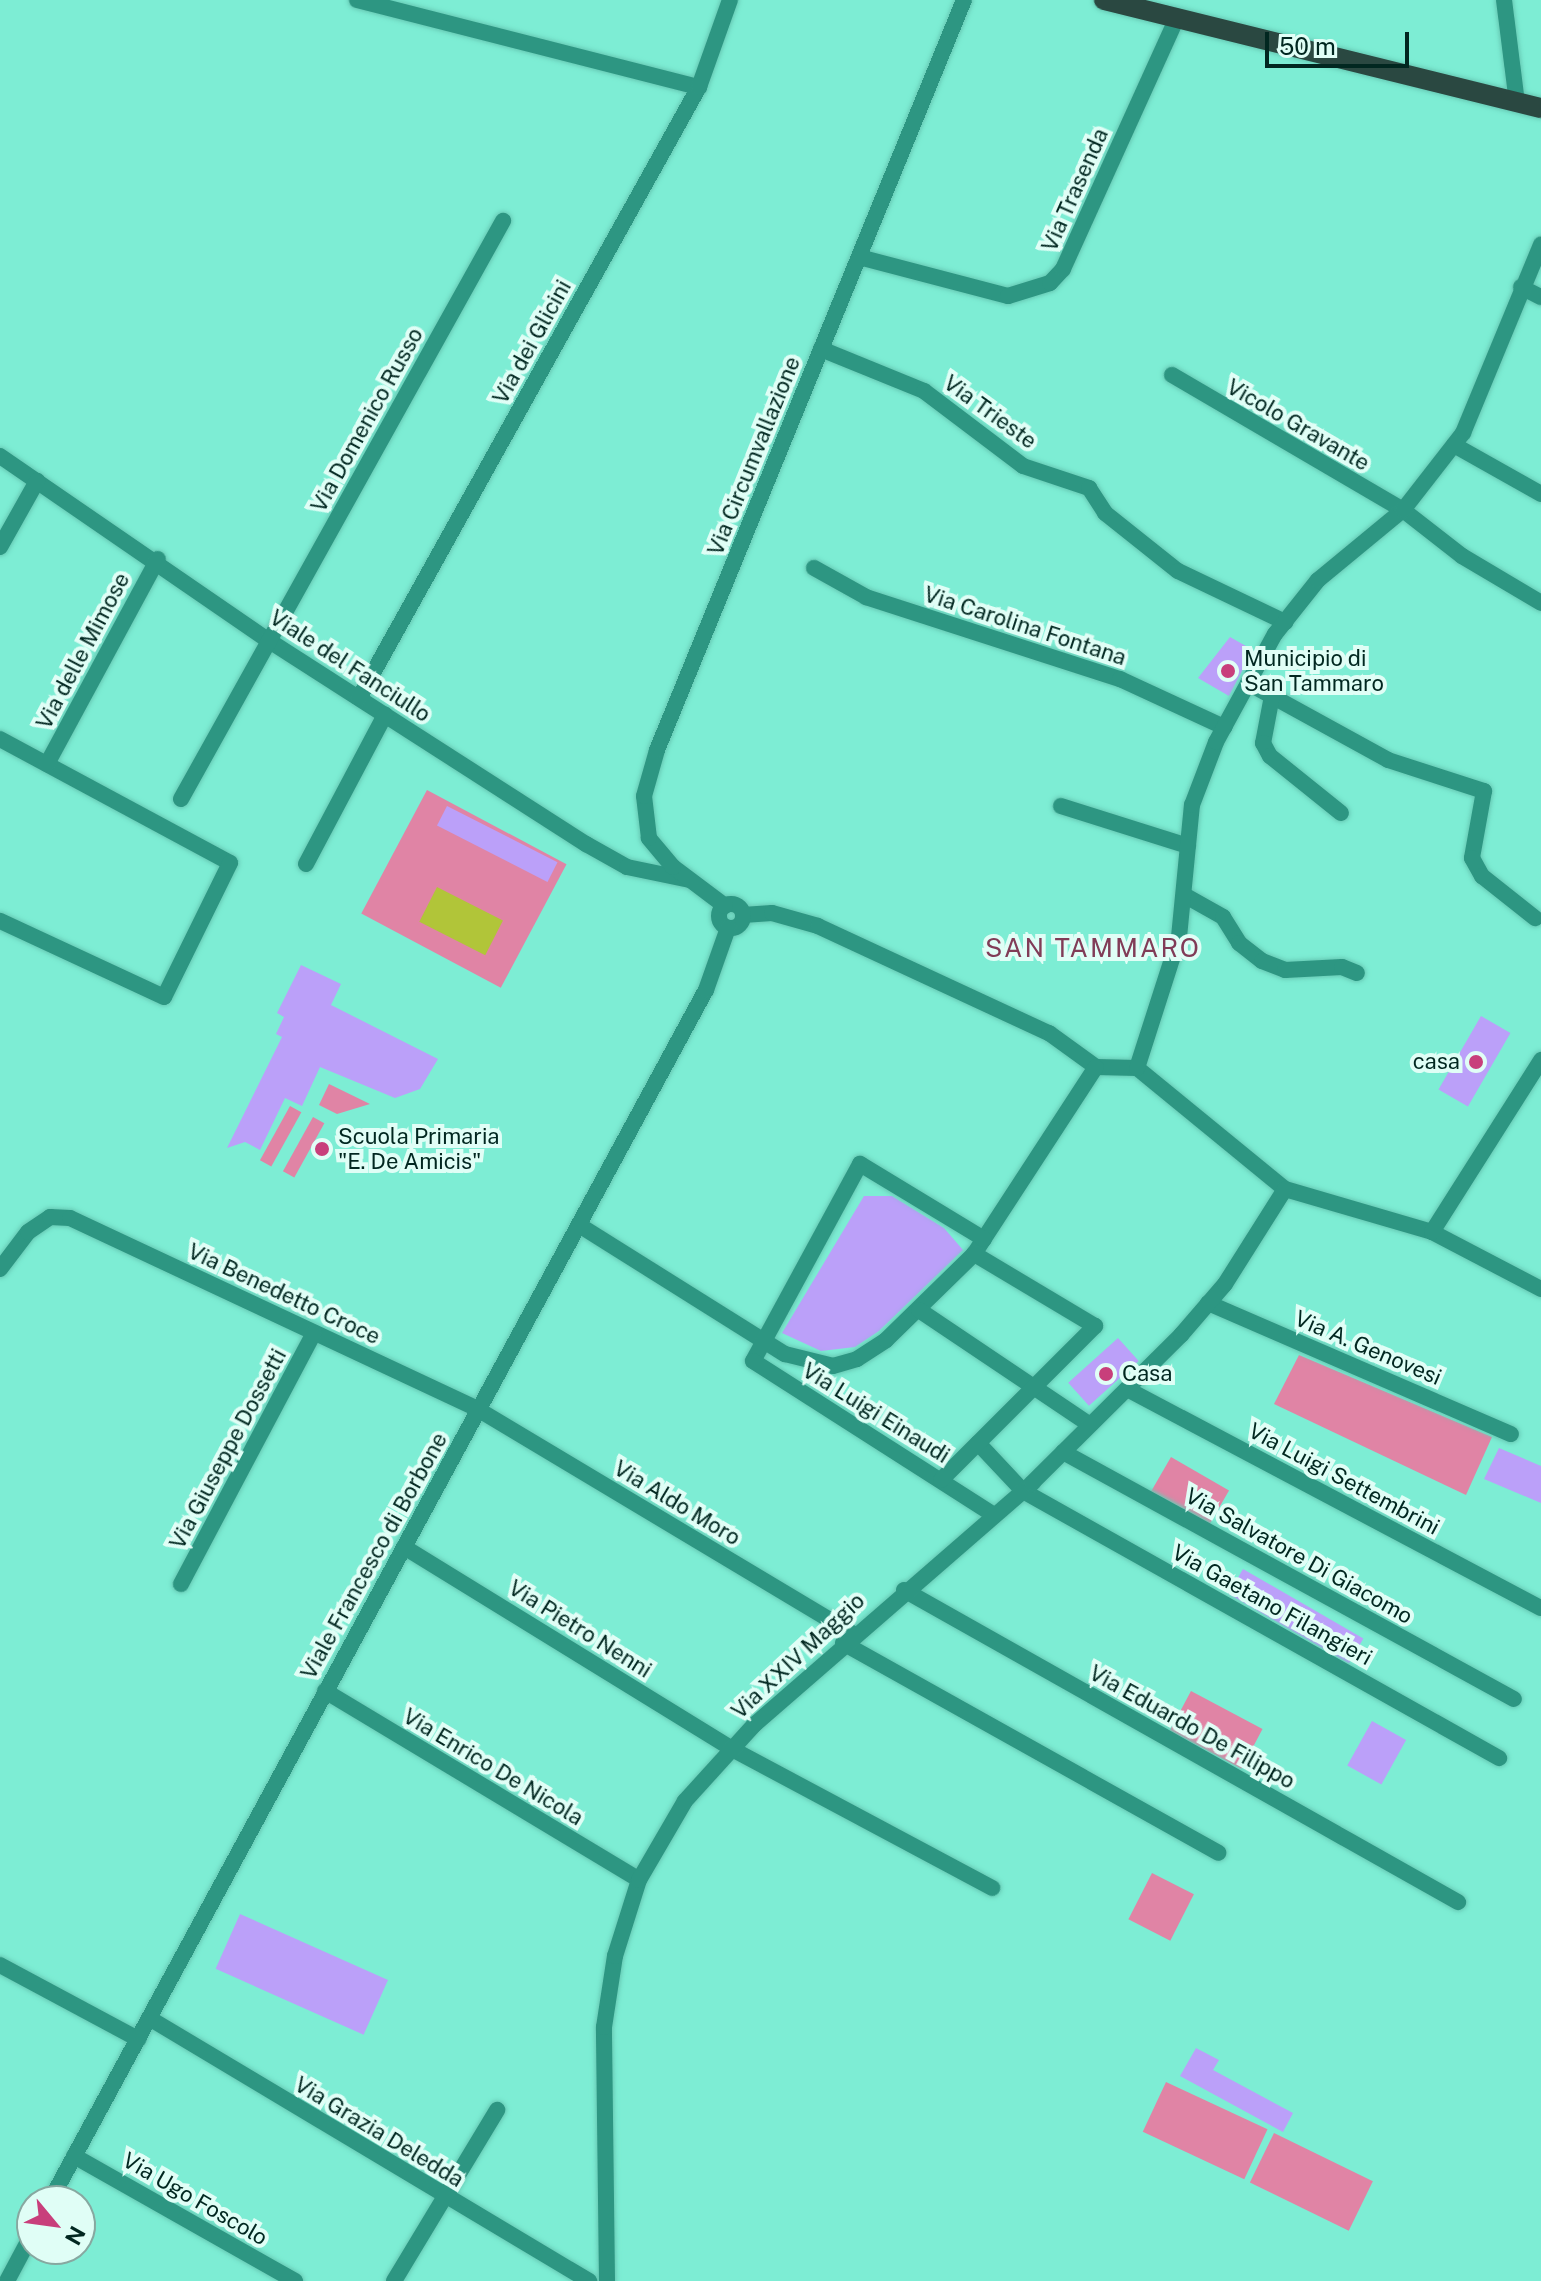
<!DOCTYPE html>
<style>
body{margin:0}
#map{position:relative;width:1541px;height:2281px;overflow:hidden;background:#7dedd4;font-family:"Public Sans",sans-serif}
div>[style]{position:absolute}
.green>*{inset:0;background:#e084a5;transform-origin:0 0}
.water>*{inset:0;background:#b1c539;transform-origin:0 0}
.building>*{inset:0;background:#bba0f9;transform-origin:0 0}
.roads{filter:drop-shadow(0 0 2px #67c9b4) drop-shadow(0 0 2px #67c9b4)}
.minor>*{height:16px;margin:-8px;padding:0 8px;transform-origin:8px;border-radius:8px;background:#2d9682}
.tertiary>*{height:16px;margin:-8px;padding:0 8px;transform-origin:8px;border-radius:8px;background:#2d9682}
.tertiary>.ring{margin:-8px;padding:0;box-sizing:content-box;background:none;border:16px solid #2d9682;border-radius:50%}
.primary>*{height:20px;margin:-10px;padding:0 10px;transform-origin:10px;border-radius:10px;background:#2a4841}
.dots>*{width:22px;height:22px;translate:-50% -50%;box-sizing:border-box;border:4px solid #e0fef6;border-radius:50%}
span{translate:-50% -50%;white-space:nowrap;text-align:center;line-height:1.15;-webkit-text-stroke:8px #e0fef6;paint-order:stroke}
.street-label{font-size:22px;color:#012720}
.poi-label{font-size:22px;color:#012720}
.left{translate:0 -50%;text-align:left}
.right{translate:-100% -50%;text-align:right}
.quarter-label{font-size:26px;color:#813c57;letter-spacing:2px}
.north{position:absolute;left:16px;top:2185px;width:80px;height:80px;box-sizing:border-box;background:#e0fef6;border:2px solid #87a8a0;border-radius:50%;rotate:119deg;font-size:22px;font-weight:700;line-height:32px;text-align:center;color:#012720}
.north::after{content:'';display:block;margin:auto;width:28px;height:36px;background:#c83f7b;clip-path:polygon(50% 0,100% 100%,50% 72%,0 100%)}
.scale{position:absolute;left:1265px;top:32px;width:144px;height:36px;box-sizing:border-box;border:4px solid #012720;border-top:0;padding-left:10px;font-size:24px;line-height:28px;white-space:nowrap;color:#012720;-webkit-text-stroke:6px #e0fef6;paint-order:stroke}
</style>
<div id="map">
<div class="green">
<i style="left:427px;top:790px;width:158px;height:140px;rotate:28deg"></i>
<i style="clip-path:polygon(329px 1084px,370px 1104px,337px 1114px,319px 1105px)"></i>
<i style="left:290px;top:1106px;width:13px;height:62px;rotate:29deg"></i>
<i style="left:313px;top:1117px;width:13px;height:62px;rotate:29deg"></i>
<i style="clip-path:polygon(1299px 1355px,1492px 1437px,1466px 1495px,1274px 1404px)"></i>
<i style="left:1171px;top:1457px;width:67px;height:42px;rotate:30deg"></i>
<i style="left:1191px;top:1691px;width:81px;height:45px;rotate:28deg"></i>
<i style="left:1152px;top:1873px;width:47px;height:52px;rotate:27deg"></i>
<i style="left:1166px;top:2082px;width:112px;height:55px;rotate:25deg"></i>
<i style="left:1274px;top:2133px;width:110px;height:55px;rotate:26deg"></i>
</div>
<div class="water">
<i style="left:437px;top:887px;width:74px;height:39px;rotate:27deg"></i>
</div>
<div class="building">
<i style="clip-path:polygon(1230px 637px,1253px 650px,1229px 696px,1198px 678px)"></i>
<i style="left:447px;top:806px;width:124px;height:22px;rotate:27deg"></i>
<i style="clip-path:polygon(301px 965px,341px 984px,331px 1005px,438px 1059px,420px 1089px,395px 1098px,320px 1067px,302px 1106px,285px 1098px,260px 1150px,245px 1142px,227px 1148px,282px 1037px,276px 1034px,284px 1017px,277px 1013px)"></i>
<i style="left:1481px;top:1016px;width:34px;height:85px;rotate:30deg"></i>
<i style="clip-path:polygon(864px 1196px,892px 1196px,944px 1228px,963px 1250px,879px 1331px,855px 1347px,821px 1351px,782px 1333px)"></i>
<i style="left:1118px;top:1338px;width:31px;height:67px;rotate:48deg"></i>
<i style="clip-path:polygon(1499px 1448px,1541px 1466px,1541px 1503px,1484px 1479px)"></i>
<i style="left:1243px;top:1569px;width:139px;height:29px;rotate:30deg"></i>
<i style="left:1372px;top:1721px;width:39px;height:51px;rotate:29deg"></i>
<i style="left:240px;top:1914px;width:162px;height:60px;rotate:24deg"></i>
<i style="clip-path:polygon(1196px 2048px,1219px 2060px,1213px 2070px,1293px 2113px,1283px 2132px,1180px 2076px)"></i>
</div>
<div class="roads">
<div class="minor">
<i style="left:357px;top:0;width:353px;rotate:14.3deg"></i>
<i style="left:1504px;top:0;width:104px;rotate:82.8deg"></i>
<i style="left:859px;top:257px;width:154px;rotate:14.7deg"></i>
<i style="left:1008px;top:296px;width:44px;rotate:-17.2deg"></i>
<i style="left:1050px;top:283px;width:19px;rotate:-47deg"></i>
<i style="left:1063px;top:269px;width:276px;rotate:-65.6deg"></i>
<i style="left:1521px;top:287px;width:22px;rotate:27deg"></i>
<i style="left:821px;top:349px;width:111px;rotate:22.2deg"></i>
<i style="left:924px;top:391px;width:124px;rotate:37.1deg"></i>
<i style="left:1023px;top:466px;width:70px;rotate:18.4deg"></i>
<i style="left:1089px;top:488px;width:30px;rotate:57deg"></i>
<i style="left:1105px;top:513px;width:93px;rotate:38.5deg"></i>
<i style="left:1178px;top:571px;width:119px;rotate:25.5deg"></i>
<i style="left:1172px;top:375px;width:268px;rotate:30.3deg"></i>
<i style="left:1403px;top:510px;width:75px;rotate:37.9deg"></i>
<i style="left:1462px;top:556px;width:92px;rotate:30.7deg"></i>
<i style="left:1454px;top:445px;width:100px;rotate:29.4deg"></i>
<i style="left:0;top:456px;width:325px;rotate:34.5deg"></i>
<i style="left:268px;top:640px;width:378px;rotate:32.7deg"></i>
<i style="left:586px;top:844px;width:47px;rotate:29.3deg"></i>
<i style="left:627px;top:867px;width:64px;rotate:11.7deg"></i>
<i style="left:0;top:547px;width:76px;rotate:-60.7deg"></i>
<i style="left:814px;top:568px;width:60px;rotate:29.1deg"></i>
<i style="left:866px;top:597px;width:267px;rotate:17.9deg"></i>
<i style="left:1120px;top:679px;width:115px;rotate:24.8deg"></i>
<i style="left:1248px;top:683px;width:160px;rotate:28.8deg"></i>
<i style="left:1388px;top:760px;width:101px;rotate:17.9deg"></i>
<i style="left:1484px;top:791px;width:68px;rotate:100.2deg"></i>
<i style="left:1472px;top:858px;width:21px;rotate:61deg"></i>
<i style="left:1482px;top:876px;width:68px;rotate:38.4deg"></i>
<i style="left:1272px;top:696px;width:48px;rotate:100.8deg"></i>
<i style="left:1263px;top:743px;width:15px;rotate:62deg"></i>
<i style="left:1270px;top:756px;width:91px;rotate:38.8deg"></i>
<i style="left:359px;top:698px;width:699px;rotate:-60.91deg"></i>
<i style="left:699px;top:87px;width:92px;rotate:-70.4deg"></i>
<i style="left:0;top:739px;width:261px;rotate:28.3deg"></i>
<i style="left:230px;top:863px;width:149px;rotate:116.2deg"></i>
<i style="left:164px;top:997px;width:181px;rotate:-155.1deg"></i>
<i style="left:47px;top:764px;width:233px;rotate:-61.6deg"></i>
<i style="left:181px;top:799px;width:662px;rotate:-60.88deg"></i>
<i style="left:1061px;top:806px;width:133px;rotate:17.5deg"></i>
<i style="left:306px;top:864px;width:169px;rotate:-62.1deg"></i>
<i style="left:1184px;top:895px;width:45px;rotate:29.4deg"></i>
<i style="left:1223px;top:917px;width:31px;rotate:58deg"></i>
<i style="left:1239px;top:943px;width:29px;rotate:38deg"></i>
<i style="left:1262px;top:961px;width:25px;rotate:21deg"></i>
<i style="left:1285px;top:970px;width:57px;rotate:-3deg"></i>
<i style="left:1342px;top:967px;width:16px;rotate:22deg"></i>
<i style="left:743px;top:915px;width:29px;rotate:-4deg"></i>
<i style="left:772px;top:913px;width:48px;rotate:15.8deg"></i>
<i style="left:818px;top:926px;width:255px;rotate:24.9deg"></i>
<i style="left:1049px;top:1033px;width:58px;rotate:35.9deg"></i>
<i style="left:1096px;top:1067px;width:41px;rotate:1.4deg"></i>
<i style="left:1137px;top:1068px;width:191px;rotate:39.3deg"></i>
<i style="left:1285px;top:1189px;width:153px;rotate:16.3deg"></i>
<i style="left:1432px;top:1232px;width:123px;rotate:27.6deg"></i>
<i style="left:1137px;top:1068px;width:138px;rotate:-72.2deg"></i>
<i style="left:1179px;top:937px;width:133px;rotate:-84.4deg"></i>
<i style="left:1192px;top:805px;width:67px;rotate:-69.1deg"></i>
<i style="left:1216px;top:742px;width:123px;rotate:-61.4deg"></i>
<i style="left:1275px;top:634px;width:69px;rotate:-51.5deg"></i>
<i style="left:1318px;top:580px;width:110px;rotate:-39.5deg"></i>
<i style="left:1403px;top:510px;width:98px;rotate:-52.1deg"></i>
<i style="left:1463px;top:433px;width:204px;rotate:-67.5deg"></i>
<i style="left:579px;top:1225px;width:243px;rotate:32.1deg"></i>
<i style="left:785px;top:1354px;width:49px;rotate:14deg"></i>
<i style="left:833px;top:1366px;width:25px;rotate:-16deg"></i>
<i style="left:857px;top:1359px;width:35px;rotate:-33deg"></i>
<i style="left:886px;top:1340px;width:123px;rotate:-44.3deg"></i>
<i style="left:974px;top:1254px;width:223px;rotate:-56.9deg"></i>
<i style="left:1432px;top:1232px;width:204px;rotate:-57.6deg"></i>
<i style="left:984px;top:1239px;width:145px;rotate:-148.8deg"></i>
<i style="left:860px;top:1164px;width:224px;rotate:118.5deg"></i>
<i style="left:753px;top:1361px;width:286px;rotate:32.6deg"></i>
<i style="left:0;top:1269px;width:46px;rotate:-52.9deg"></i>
<i style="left:28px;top:1232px;width:27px;rotate:-34deg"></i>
<i style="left:50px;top:1217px;width:20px;rotate:3deg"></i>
<i style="left:70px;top:1218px;width:452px;rotate:25.1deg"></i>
<i style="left:479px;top:1410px;width:436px;rotate:30.9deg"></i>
<i style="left:1208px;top:1303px;width:330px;rotate:23.4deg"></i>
<i style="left:919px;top:1310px;width:206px;rotate:33.9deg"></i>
<i style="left:1127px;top:1389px;width:468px;rotate:27.9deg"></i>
<i style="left:978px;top:1443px;width:66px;rotate:46.8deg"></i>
<i style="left:1023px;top:1491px;width:546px;rotate:29.29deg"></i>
<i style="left:1063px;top:1452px;width:514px;rotate:28.71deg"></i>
<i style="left:941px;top:1480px;width:218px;rotate:-45deg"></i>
<i style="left:1095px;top:1326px;width:141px;rotate:-149.2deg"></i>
<i style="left:404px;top:1547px;width:385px;rotate:31.6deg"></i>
<i style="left:732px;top:1749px;width:295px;rotate:28.1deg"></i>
<i style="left:181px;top:1584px;width:284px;rotate:-62.1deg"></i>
<i style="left:904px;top:1590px;width:636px;rotate:29.39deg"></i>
<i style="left:843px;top:1643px;width:430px;rotate:29.2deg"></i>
<i style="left:325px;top:1691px;width:366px;rotate:31deg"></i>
<i style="left:0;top:1965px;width:157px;rotate:28.2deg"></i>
<i style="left:149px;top:2018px;width:513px;rotate:30.87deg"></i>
<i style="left:74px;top:2156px;width:254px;rotate:29.5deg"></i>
<i style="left:394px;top:2281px;width:200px;rotate:-58.9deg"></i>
<i style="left:607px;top:2281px;width:254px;rotate:-90.7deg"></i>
<i style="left:604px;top:2027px;width:72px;rotate:-81.2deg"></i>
<i style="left:615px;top:1956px;width:80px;rotate:-72.5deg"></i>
<i style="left:639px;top:1880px;width:91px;rotate:-59.8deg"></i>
<i style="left:685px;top:1801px;width:103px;rotate:-47.8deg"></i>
<i style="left:754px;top:1725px;width:369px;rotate:-41deg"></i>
<i style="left:1032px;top:1483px;width:210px;rotate:-44.8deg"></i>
<i style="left:1181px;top:1335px;width:67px;rotate:-49.2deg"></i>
<i style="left:1225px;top:1284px;width:112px;rotate:-57.7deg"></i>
</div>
<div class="tertiary">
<i class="ring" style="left:719px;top:904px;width:8px;height:8px"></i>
<i style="left:725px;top:906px;width:65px;rotate:-143.1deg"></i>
<i style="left:673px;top:867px;width:38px;rotate:-130deg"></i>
<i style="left:649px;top:838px;width:42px;rotate:-96.8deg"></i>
<i style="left:644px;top:796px;width:48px;rotate:-74.2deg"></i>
<i style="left:657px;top:750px;width:810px;rotate:-67.74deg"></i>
<i style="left:50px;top:2201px;width:1377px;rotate:-61.56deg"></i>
<i style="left:706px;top:990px;width:66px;rotate:-70.5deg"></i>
<i style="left:7px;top:2281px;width:53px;rotate:-62deg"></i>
</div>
<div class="primary">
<i style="left:1104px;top:0;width:450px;rotate:13.9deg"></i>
</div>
</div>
<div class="dots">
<i style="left:1228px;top:671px;background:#c83f7b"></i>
<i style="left:1476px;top:1062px;background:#c83f7b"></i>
<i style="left:322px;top:1149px;background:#c83f7b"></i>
<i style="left:1106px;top:1374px;background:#c83f7b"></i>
</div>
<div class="street-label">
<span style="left:1075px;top:190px;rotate:-66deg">Via Trasenda</span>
<span style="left:532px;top:342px;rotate:-61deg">Via dei Glicini</span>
<span style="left:990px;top:412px;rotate:36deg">Via Trieste</span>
<span style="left:367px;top:420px;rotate:-61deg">Via Domenico Russo</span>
<span style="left:1298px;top:425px;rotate:30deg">Vicolo Gravante</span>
<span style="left:754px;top:456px;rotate:-68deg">Via Circumvallazione</span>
<span style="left:1025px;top:626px;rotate:18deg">Via Carolina Fontana</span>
<span style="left:83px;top:651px;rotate:-62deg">Via delle Mimose</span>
<span style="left:350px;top:666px;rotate:33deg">Viale del Fanciullo</span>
<span style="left:284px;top:1294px;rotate:25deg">Via Benedetto Croce</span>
<span style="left:1368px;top:1348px;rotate:23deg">Via A. Genovesi</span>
<span style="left:876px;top:1413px;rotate:32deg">Via Luigi Einaudi</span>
<span style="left:228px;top:1449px;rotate:-62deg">Via Giuseppe Dossetti</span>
<span style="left:1344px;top:1479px;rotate:28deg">Via Luigi Settembrini</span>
<span style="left:677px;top:1503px;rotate:31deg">Via Aldo Moro</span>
<span style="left:374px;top:1556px;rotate:-61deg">Viale Francesco di Borbone</span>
<span style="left:1299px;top:1556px;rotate:29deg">Via Salvatore Di Giacomo</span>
<span style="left:1272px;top:1605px;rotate:29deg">Via Gaetano Filangieri</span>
<span style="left:580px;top:1629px;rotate:32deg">Via Pietro Nenni</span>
<span style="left:798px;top:1656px;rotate:-43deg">Via XXIV Maggio</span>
<span style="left:1192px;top:1727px;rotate:29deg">Via Eduardo De Filippo</span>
<span style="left:493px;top:1767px;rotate:31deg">Via Enrico De Nicola</span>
<span style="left:379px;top:2132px;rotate:31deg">Via Grazia Deledda</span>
<span style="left:195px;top:2199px;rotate:30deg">Via Ugo Foscolo</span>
</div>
<div class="poi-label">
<span class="left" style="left:1244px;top:671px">Municipio di<br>San Tammaro</span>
<span class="right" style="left:1460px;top:1062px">casa</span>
<span class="left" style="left:338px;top:1149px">Scuola Primaria<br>"E. De Amicis"</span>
<span class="left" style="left:1122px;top:1374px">Casa</span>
</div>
<div class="quarter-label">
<span style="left:1093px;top:948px">SAN TAMMARO</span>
</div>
<div class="north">N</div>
<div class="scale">50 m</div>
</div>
